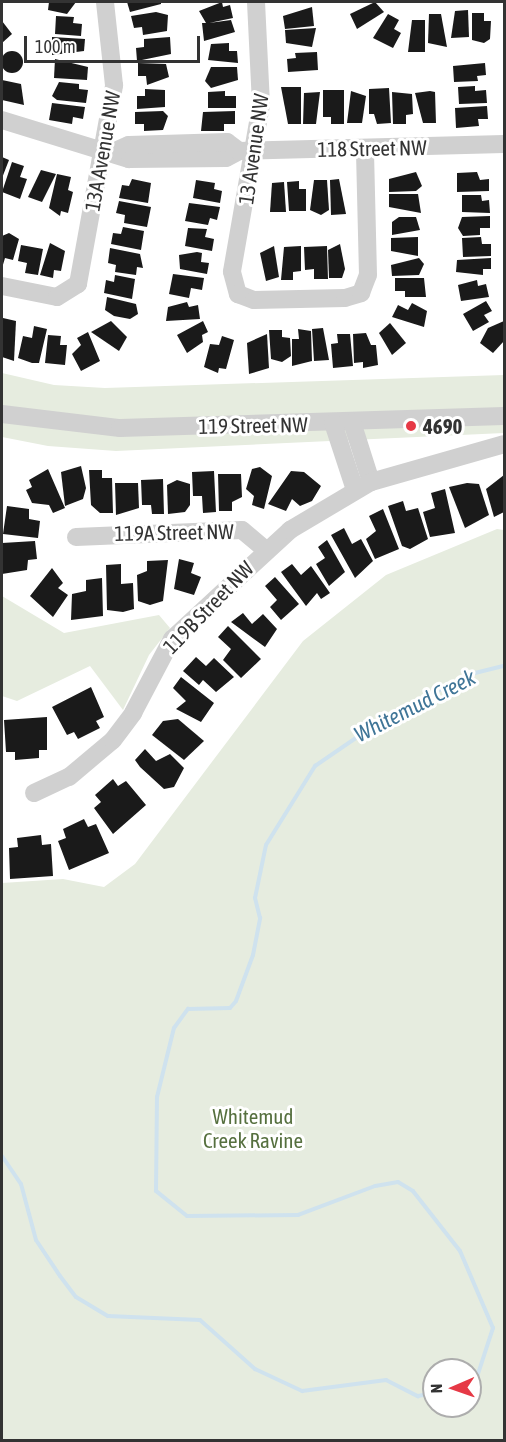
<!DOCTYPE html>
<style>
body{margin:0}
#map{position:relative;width:506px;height:1442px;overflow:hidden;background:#fff;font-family:"Asap Condensed",sans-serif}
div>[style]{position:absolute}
.green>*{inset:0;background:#e6ecdf}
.stream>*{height:4px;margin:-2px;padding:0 2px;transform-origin:2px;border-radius:2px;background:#cfe2ee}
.building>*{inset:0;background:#1a1a1a}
.round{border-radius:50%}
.minor>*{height:18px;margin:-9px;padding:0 9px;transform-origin:9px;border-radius:9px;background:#d0d0d0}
.dots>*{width:16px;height:16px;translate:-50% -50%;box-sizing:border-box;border:3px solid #fff;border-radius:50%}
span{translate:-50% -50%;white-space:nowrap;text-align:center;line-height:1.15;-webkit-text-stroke:6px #fff;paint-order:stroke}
.street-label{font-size:21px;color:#333}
.poi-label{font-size:21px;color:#333;font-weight:700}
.left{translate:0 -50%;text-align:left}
.park-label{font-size:21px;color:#56703f}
.water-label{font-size:22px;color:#3f7597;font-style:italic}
.frame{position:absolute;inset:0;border:3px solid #333;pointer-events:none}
.north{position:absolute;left:422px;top:1358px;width:60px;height:60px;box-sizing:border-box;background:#fff;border:2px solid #adadad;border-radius:50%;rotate:268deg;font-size:16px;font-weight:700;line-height:24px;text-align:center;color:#333}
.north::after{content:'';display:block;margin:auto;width:21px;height:27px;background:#e63946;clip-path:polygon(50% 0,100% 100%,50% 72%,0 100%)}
.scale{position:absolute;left:24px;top:36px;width:176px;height:27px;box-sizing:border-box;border:3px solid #333;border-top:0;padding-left:8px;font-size:18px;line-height:21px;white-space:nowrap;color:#333;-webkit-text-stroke:4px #fff;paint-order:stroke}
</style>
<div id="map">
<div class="green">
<i style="clip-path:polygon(2px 373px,54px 385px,105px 388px,504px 375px,504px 433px,116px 451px,48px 446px,2px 437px)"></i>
<i style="clip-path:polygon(evenodd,497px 529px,504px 530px,504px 1440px,2px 1440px,2px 883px,63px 879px,104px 887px,135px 864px,303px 641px,386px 575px,497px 529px,434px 1370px,470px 1370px,470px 1406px,434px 1406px,434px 1370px)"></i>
<i style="clip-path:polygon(2px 596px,64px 633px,159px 615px,170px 628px,149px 655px,123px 710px,90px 666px,17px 701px,2px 696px)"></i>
</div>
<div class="stream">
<i style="left:2px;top:1156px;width:34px;rotate:56deg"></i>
<i style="left:21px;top:1184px;width:58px;rotate:75deg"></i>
<i style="left:36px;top:1240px;width:43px;rotate:56.3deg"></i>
<i style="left:60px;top:1276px;width:26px;rotate:53deg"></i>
<i style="left:76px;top:1297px;width:37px;rotate:31deg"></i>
<i style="left:108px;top:1316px;width:92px;rotate:2.5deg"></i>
<i style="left:200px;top:1320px;width:74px;rotate:41.7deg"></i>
<i style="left:255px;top:1369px;width:52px;rotate:25.1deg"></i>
<i style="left:302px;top:1391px;width:85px;rotate:-7.5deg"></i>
<i style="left:386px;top:1380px;width:36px;rotate:27deg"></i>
<i style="left:418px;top:1396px;width:16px;rotate:-11deg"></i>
<i style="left:470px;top:1382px;width:6px;rotate:-18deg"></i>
<i style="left:476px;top:1380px;width:55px;rotate:-71.9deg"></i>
<i style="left:493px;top:1328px;width:84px;rotate:-113.2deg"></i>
<i style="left:460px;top:1251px;width:76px;rotate:-128.1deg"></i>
<i style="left:413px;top:1191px;width:17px;rotate:-149deg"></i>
<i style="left:398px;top:1182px;width:23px;rotate:170deg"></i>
<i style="left:375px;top:1186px;width:82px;rotate:159.4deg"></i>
<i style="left:298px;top:1215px;width:111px;rotate:179.5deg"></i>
<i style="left:187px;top:1216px;width:40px;rotate:-141deg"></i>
<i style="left:156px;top:1191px;width:94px;rotate:-89.4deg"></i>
<i style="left:157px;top:1097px;width:71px;rotate:-76.2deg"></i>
<i style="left:174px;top:1028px;width:24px;rotate:-54deg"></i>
<i style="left:188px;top:1009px;width:42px;rotate:-1.4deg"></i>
<i style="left:230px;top:1008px;width:9px;rotate:-49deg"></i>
<i style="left:236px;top:1001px;width:49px;rotate:-69.7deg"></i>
<i style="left:253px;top:955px;width:38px;rotate:-79deg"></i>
<i style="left:260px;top:918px;width:21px;rotate:-104deg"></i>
<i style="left:255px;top:898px;width:54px;rotate:-78.3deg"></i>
<i style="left:266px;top:845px;width:93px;rotate:-58.2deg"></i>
<i style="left:315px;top:766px;width:96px;rotate:-34.4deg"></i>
<i style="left:394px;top:712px;width:90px;rotate:-25.7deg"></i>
<i style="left:475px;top:673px;width:30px;rotate:-14deg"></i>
</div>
<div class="building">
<i style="clip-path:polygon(49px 2px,76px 2px,67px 14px,48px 10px)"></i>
<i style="clip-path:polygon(127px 2px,161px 2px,161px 4px,130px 12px)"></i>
<i style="clip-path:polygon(222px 2px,223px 7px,230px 5px,233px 18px,209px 23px,231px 20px,235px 32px,204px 41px,202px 23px,206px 23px,199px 11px)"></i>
<i style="clip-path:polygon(375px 2px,384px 12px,357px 29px,350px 14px)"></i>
<i style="clip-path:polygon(312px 7px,314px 26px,285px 29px,283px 16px)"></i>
<i style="clip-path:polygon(468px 10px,469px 37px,451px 38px,455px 11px)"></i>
<i style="clip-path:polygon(156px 12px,168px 15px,167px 31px,143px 35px,142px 27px,134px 28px,131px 16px)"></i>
<i style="clip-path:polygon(472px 13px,484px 13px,484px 21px,491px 21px,490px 39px,484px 43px,472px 40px)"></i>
<i style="clip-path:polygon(388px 14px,399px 20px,394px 29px,401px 33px,393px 48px,373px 38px)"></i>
<i style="clip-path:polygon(429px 14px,441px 14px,447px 47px,428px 43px)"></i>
<i style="clip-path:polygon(56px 16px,74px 17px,73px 23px,82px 24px,81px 36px,55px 34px)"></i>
<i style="clip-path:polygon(412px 20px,425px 20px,425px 52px,408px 52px)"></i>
<i style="clip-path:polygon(2px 21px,12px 34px,2px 43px)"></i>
<i style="clip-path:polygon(316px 28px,312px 47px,286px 43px,285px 30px)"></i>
<i style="clip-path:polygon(52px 37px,85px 39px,84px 51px,52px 55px)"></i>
<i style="clip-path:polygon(170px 37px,171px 54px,137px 61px,136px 48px,144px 47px,144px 39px)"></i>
<i style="clip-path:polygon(229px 43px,229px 51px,237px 51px,238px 63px,208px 60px,211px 44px)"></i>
<i class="round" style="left:1px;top:51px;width:22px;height:22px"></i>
<i style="clip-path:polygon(317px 52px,318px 70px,288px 72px,287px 59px,296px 58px,295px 53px)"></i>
<i style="clip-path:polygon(55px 59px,88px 67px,87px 80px,54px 78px)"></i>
<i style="clip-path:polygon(138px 63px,166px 64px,169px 77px,147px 85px,146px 76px,138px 76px)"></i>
<i style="clip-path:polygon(485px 63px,486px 75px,477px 76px,478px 81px,454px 82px,453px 66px)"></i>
<i style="clip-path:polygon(211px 67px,237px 67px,238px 80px,211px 88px,205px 81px)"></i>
<i style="clip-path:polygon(2px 80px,21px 84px,24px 105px,2px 100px)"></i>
<i style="clip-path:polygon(59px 82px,79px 84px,79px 89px,88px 90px,86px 103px,57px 100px,52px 96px)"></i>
<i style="clip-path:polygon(475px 86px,475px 91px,486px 90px,487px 103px,459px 104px,458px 87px)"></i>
<i style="clip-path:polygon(281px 87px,301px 87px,301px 124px,288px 124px)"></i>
<i style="clip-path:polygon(389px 88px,391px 123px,377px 124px,374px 114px,369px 114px,369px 89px)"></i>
<i style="clip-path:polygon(145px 89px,165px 90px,165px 107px,137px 109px,137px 96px,145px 96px)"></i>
<i style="clip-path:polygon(323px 90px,344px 90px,344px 124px,331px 124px,331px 117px,323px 117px)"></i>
<i style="clip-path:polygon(225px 91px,225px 96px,236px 96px,236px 108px,208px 108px,208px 92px)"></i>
<i style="clip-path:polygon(351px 91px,366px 96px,362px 123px,347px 123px)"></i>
<i style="clip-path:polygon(430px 91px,435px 92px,436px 123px,423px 123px,415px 93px)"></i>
<i style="clip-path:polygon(320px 92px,316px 124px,303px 124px,304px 93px)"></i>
<i style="clip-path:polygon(392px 92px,412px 94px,413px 114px,406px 115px,406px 124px,393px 124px)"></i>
<i style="clip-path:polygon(52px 103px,85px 107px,83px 119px,73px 117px,72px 124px,49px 120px)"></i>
<i style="clip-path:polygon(487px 106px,488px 119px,478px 119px,479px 126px,456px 128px,455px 108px)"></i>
<i style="clip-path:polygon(163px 111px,168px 116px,163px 130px,144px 131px,144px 124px,135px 124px,135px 112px)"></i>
<i style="clip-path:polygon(235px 111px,235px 124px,224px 124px,224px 131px,201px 131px,203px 112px)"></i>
<i style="clip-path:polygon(2px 157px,9px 160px,2px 178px)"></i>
<i style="clip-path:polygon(12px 162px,24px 166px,20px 177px,27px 179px,20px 199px,2px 192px)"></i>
<i style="clip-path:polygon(41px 170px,56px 174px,42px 202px,28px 197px)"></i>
<i style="clip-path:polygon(416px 172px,422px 186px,416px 191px,389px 192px,389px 179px)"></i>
<i style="clip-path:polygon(477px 172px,480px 180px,489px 179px,489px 191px,457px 192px,457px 173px)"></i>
<i style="clip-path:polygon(57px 174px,71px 177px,68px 190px,73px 192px,68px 213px,61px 211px,60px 216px,49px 208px)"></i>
<i style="clip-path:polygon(132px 179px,151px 183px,148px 203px,119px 198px,122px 185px,129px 186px)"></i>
<i style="clip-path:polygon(339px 179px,346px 214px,331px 215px,330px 180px)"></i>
<i style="clip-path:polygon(196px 180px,215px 183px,214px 189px,222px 191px,220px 203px,193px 198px)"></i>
<i style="clip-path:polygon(314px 180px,327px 180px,329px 210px,321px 215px,310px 210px)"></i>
<i style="clip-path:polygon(299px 181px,299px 189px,306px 189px,306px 211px,289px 211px,287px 182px)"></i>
<i style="clip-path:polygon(284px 182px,286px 212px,270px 212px,272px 183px)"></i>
<i style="clip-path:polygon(389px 194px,418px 194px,421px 213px,389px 207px)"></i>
<i style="clip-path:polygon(462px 195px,481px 195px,482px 201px,489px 200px,490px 213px,462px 212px)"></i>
<i style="clip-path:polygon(119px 201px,151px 207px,147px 227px,124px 223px,125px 215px,116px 213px)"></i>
<i style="clip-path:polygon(189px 203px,220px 207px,217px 220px,210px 218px,208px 225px,185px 221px)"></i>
<i style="clip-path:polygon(490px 216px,490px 228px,480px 228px,480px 235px,463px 236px,458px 228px,462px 217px)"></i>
<i style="clip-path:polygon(399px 217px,416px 217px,420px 230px,392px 235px,392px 222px)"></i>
<i style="clip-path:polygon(123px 227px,144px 231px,141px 250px,111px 244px,113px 233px,121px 234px)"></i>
<i style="clip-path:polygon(188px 228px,207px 229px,205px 237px,214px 239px,212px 251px,185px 246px)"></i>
<i style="clip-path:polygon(9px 233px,19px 239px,13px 260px,5px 258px,2px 268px,2px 236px)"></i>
<i style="clip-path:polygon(418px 237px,418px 256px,391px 251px,391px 238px)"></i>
<i style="clip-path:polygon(481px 237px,482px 244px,491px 244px,491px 256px,463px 257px,462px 238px)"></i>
<i style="clip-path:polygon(50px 243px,65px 251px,61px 271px,54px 270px,53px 278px,40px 275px)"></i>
<i style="clip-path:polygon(340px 244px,345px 269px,342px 278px,329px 278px,328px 250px)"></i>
<i style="clip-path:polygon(21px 245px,43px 249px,38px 275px,25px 273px,27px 263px,18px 261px)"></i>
<i style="clip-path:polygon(274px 246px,279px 277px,266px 281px,260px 253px)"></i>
<i style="clip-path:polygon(301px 246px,301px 271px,293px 272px,293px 280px,281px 280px,284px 247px)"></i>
<i style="clip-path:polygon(327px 246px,328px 279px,314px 279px,314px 269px,305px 270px,304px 247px)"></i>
<i style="clip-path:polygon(110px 248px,140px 254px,143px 268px,137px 267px,136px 275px,115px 272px,116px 265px,108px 263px)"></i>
<i style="clip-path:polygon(197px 252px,202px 253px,201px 262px,209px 263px,207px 274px,180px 269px,179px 255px)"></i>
<i style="clip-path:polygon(419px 258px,424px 264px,419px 275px,392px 276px,391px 265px)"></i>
<i style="clip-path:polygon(491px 258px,491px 269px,483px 269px,483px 275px,456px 272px,457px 260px)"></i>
<i style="clip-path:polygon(173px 274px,204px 278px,202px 290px,191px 288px,189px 298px,169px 294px)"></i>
<i style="clip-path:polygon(115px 275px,135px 279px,132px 299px,104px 293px,106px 280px,114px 282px)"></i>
<i style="clip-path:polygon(395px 278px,424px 278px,426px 297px,405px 297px,405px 291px,395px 291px)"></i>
<i style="clip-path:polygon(477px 280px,478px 286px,486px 284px,489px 297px,461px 301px,458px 285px)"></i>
<i style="clip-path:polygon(107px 297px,136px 304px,138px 314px,130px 319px,114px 316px,105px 310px)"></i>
<i style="clip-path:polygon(486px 301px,492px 311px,484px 315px,489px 322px,473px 331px,463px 314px)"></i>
<i style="clip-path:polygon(187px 302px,189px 307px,198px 305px,200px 319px,166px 321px,168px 307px)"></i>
<i style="clip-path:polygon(412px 303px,427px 311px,424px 327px,392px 317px,398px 305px,408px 310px)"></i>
<i style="clip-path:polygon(3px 318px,16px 321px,14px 361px,2px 357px)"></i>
<i style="clip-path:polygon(111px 321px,127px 337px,119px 351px,91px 332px)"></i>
<i style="clip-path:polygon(203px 321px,208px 332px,202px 335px,203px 342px,187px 353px,177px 335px)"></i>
<i style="clip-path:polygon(504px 321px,504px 341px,493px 353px,480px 343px,488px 328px)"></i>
<i style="clip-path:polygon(390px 323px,406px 343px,392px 355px,379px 333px)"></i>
<i style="clip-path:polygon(34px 326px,47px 329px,39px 363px,32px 363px,18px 358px,23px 336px,32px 338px)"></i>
<i style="clip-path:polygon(323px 328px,329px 360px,314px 361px,312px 329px)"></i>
<i style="clip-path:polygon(298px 329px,311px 331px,312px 361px,292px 366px,292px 339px,299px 339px)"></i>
<i style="clip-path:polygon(269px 330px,282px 330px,282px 337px,290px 338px,291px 356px,282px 362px,271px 359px)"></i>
<i style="clip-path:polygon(88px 332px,100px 361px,81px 371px,72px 354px,81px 345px,77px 338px)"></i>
<i style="clip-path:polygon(366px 333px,371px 345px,376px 345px,378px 365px,363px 368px,363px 362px,354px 363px,353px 334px)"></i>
<i style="clip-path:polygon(267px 334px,269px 368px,249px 374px,247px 343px)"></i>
<i style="clip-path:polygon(337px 334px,350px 334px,353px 366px,333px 368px,331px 344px,338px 343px)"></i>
<i style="clip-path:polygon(48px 335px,61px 336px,60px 345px,67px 345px,65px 365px,45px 363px)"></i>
<i style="clip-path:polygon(222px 336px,234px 340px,226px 369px,219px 368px,218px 373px,204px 367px,210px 344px,219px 345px)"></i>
<i style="clip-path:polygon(81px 466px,86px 488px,83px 499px,65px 506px,61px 472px)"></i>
<i style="clip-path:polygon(260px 467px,272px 476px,264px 509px,252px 505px,254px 496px,246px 489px,252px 469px)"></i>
<i style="clip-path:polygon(48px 469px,65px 508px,53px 513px,49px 505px,32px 503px,26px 490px,32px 487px,29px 480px)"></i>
<i style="clip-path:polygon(89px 470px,102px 470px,102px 478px,112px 478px,113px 513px,100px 513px,91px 505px)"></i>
<i style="clip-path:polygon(214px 471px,216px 512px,203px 513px,202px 496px,193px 496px,192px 472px)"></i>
<i style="clip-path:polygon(291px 471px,304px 472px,321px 486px,312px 501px,300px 506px,292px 499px,286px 511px,268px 504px)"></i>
<i style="clip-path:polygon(218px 474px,241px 474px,242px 497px,232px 502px,232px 511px,219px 511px)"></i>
<i style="clip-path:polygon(504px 475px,504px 512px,494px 517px,486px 489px)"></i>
<i style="clip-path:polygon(163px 479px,164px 514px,152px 514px,151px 505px,142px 505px,141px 480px)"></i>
<i style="clip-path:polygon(177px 480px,190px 484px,190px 505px,185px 512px,168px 514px,167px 485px)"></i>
<i style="clip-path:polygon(115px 483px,138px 483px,139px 508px,116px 515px)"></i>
<i style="clip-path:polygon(467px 483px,479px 484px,489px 515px,465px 528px,449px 487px)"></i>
<i style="clip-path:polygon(445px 489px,455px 533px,430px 537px,423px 512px,435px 508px,431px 493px)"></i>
<i style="clip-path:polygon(403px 501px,406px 511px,418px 508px,428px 539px,410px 549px,402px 546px,388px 506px)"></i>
<i style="clip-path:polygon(7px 506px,29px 509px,29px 519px,40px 521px,38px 538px,3px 534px)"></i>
<i style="clip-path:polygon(383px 509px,399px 549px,375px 559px,366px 539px,376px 531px,369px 516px)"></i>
<i style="clip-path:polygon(344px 528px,352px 544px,361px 539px,373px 561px,355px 578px,331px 535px)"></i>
<i style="clip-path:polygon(327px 540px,345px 572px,329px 586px,316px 564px,325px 558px,318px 547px)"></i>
<i style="clip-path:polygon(35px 541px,37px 559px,28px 560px,27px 570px,2px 574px,2px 543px)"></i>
<i style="clip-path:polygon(179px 559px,194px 563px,191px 573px,201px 577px,194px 595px,174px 589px)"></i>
<i style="clip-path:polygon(168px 560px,163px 601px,150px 605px,138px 601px,137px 575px,147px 571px,147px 561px)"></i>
<i style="clip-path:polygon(121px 564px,121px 584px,133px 583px,134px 609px,123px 612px,107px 610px,106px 565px)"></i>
<i style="clip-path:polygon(292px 564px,301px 575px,311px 566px,330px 593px,321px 599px,317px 593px,306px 606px,281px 572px)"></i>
<i style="clip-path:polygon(52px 568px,63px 583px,58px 588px,68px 595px,53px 617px,30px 596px)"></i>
<i style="clip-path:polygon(275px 577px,299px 604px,281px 620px,270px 607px,277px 600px,265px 586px)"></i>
<i style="clip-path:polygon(102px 578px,103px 616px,71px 620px,72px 594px,86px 591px,86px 580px)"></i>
<i style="clip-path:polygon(243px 613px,252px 624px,263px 614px,277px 629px,265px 647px,231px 622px)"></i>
<i style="clip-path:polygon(228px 626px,261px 659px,241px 678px,223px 660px,231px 649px,218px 637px)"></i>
<i style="clip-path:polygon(196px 657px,206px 666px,214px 658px,234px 677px,216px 692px,203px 680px,199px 685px,183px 671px)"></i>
<i style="clip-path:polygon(181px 677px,214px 703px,201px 722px,176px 709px,186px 701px,173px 688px)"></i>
<i style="clip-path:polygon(91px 687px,104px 717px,96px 721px,100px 728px,78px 739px,74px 732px,67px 735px,52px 707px)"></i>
<i style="clip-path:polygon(47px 717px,47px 750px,39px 750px,39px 758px,15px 760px,15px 752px,6px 752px,4px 720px)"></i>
<i style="clip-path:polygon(178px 719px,204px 741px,184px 760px,152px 735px,163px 721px)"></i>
<i style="clip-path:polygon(145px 749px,156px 761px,170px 754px,184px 768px,174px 787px,164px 789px,140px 767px,135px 760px)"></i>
<i style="clip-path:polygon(113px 779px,118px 786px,126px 781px,146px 805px,113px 834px,94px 808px,101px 802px,95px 795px)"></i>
<i style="clip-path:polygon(84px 819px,88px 827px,96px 824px,109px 853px,69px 870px,58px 841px,66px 838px,63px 829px)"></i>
<i style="clip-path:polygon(41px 835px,42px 845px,51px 844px,53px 876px,10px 879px,9px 848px,18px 847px,17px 838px)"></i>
</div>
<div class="minor">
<i style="left:256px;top:2px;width:103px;rotate:87.2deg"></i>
<i style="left:261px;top:105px;width:169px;rotate:99.9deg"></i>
<i style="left:232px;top:272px;width:23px;rotate:75deg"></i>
<i style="left:238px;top:294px;width:17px;rotate:21deg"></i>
<i style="left:254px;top:300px;width:91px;rotate:-1.3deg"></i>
<i style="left:345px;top:298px;width:17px;rotate:-17deg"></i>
<i style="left:361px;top:293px;width:19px;rotate:-69deg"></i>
<i style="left:368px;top:275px;width:127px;rotate:-91.4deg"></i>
<i style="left:2px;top:120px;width:133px;rotate:17.1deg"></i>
<i style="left:129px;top:159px;width:97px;rotate:-0.6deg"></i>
<i style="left:226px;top:158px;width:15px;rotate:-28deg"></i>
<i style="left:239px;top:151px;width:265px;rotate:-1.5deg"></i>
<i style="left:113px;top:152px;width:17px;rotate:-24deg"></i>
<i style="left:129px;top:145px;width:98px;rotate:-1.8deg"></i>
<i style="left:227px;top:142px;width:15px;rotate:37deg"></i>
<i style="left:2px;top:286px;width:56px;rotate:11.3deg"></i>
<i style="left:57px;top:297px;width:25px;rotate:-32deg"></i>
<i style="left:78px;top:284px;width:202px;rotate:-79.7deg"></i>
<i style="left:114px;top:85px;width:83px;rotate:-96.2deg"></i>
<i style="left:2px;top:414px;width:119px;rotate:6.8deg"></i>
<i style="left:120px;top:428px;width:384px;rotate:-1.8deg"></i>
<i style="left:352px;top:422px;width:63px;rotate:72.4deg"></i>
<i style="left:333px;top:423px;width:71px;rotate:71.8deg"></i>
<i style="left:76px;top:537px;width:166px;rotate:-2.4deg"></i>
<i style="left:242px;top:530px;width:30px;rotate:40deg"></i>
<i style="left:34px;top:793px;width:38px;rotate:-25deg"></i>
<i style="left:69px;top:777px;width:57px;rotate:-40.1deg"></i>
<i style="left:113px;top:740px;width:34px;rotate:-53deg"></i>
<i style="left:133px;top:713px;width:84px;rotate:-62.2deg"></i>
<i style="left:172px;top:639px;width:161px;rotate:-42.7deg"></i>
<i style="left:290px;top:530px;width:94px;rotate:-30.7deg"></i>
<i style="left:371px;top:482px;width:138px;rotate:-15.9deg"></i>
</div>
<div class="dots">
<i style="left:411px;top:426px;background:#e63946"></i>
</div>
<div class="street-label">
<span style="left:372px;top:148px;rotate:-1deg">118 Street NW</span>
<span style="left:253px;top:149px;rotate:-82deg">13 Avenue NW</span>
<span style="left:102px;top:151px;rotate:-80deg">13A Avenue NW</span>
<span style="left:253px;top:425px;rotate:-1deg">119 Street NW</span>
<span style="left:174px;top:532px;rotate:-1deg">119A Street NW</span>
<span style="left:208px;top:607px;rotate:-46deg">119B Street NW</span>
</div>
<div class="poi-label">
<span class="left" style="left:423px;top:426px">4690</span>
</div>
<div class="park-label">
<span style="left:253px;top:1128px">Whitemud<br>Creek Ravine</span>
</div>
<div class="water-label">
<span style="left:415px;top:706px;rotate:-27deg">Whitemud Creek</span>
</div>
<div class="frame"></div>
<div class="north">N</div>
<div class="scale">100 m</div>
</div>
